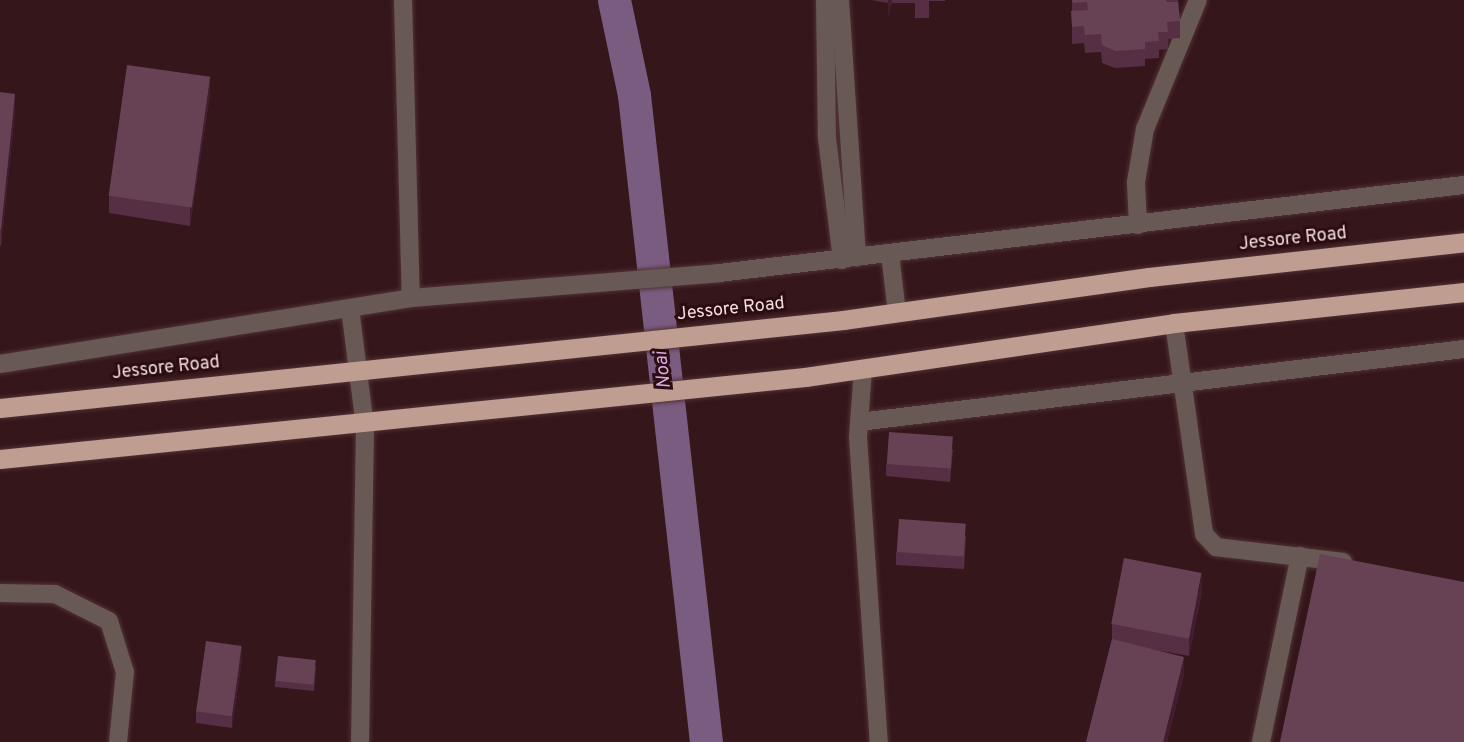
<!DOCTYPE html>
<style>
body{margin:0}
#map{position:relative;width:1464px;height:742px;overflow:hidden;background:#35161a;font-family:Overpass,sans-serif}
div>[style]{position:absolute}
.canal>*{height:33px;margin:-16.5px;padding:0 16.5px;transform-origin:16.5px;border-radius:16.5px;background:#7b5c81}
.roads{filter:drop-shadow(0 0 2px #503236) drop-shadow(0 0 2px #503236)}
.service>*{height:18px;margin:-9px;padding:0 9px;transform-origin:9px;border-radius:9px;background:#695954}
.minor>*{height:18px;margin:-9px;padding:0 9px;transform-origin:9px;border-radius:9px;background:#695954}
.tertiary>*{height:18px;margin:-9px;padding:0 9px;transform-origin:9px;border-radius:9px;background:#695954}
.trunk>*{height:19px;margin:-9.5px;padding:0 9.5px;transform-origin:9.5px;border-radius:9.5px;background:#c09d91}
.wall>*{inset:0;background:#562f45}
.shaded-wall>*{inset:0;background:#421d2d}
.building>*{inset:0;background:#674255;transform-origin:0 0}
span{translate:-50% -50%;white-space:nowrap;text-align:center;line-height:1.15;-webkit-text-stroke:6px #2a0c11;paint-order:stroke}
.street-label{font-size:18px;color:#f5dee0}
.water-label{font-size:19px;color:#dcabe6;font-style:italic}
</style>
<div id="map">
<div class="canal">
<i style="left:614px;top:0;width:97px;rotate:78.1deg"></i>
<i style="left:634px;top:95px;width:651px;rotate:83.65deg"></i>
</div>
<div class="roads">
<div class="service">
<i style="left:840px;top:0;width:258px;rotate:86.2deg"></i>
<i style="left:1138px;top:225px;width:43px;rotate:-92.7deg"></i>
<i style="left:1136px;top:182px;width:54px;rotate:-80.4deg"></i>
<i style="left:1145px;top:129px;width:139px;rotate:-67.7deg"></i>
<i style="left:859px;top:422px;width:609px;rotate:-6.88deg"></i>
<i style="left:0;top:593px;width:55px;rotate:1deg"></i>
<i style="left:55px;top:594px;width:60px;rotate:26.6deg"></i>
<i style="left:109px;top:621px;width:53px;rotate:72.6deg"></i>
<i style="left:125px;top:672px;width:70px;rotate:95.7deg"></i>
</div>
<div class="minor">
<i style="left:403px;top:0;width:298px;rotate:88.5deg"></i>
<i style="left:825px;top:0;width:138px;rotate:89.2deg"></i>
<i style="left:827px;top:138px;width:123px;rotate:83deg"></i>
<i style="left:350px;top:308px;width:119px;rotate:82.8deg"></i>
<i style="left:365px;top:426px;width:316px;rotate:90.9deg"></i>
<i style="left:1174px;top:323px;width:213px;rotate:81.9deg"></i>
<i style="left:1204px;top:534px;width:18px;rotate:47deg"></i>
<i style="left:1216px;top:547px;width:128px;rotate:6.7deg"></i>
<i style="left:1261px;top:742px;width:190px;rotate:-78.2deg"></i>
</div>
<div class="tertiary">
<i style="left:890px;top:254px;width:59px;rotate:83.2deg"></i>
<i style="left:0;top:364px;width:416px;rotate:-9.1deg"></i>
<i style="left:411px;top:298px;width:309px;rotate:-4.6deg"></i>
<i style="left:719px;top:273px;width:750px;rotate:-6.74deg"></i>
<i style="left:863px;top:369px;width:68px;rotate:94.2deg"></i>
<i style="left:858px;top:437px;width:306px;rotate:86.1deg"></i>
</div>
<div class="trunk">
<i style="left:0;top:408px;width:848px;rotate:-5.96deg"></i>
<i style="left:843px;top:320px;width:309px;rotate:-8deg"></i>
<i style="left:1149px;top:277px;width:317px;rotate:-6.3deg"></i>
<i style="left:0;top:459px;width:809px;rotate:-5.82deg"></i>
<i style="left:805px;top:377px;width:373px;rotate:-8.3deg"></i>
<i style="left:1174px;top:323px;width:292px;rotate:-6.1deg"></i>
</div>
</div>
<div class="wall">
<i style="clip-path:polygon(871px 0,945px 0,945px 1px,929px 1px,929px 18px,915px 18px,915px 3px,892px 3px,888px 16px,888px 3px)"></i>
<i style="clip-path:polygon(1072px 0,1178px 0,1180px 21px,1180px 38px,1168px 39px,1168px 49px,1159px 50px,1159px 58px,1145px 59px,1145px 66px,1115px 68px,1102px 63px,1101px 52px,1085px 53px,1084px 43px,1072px 44px)"></i>
<i style="clip-path:polygon(0 92px,15px 111px,1px 246px,0 246px)"></i>
<i style="clip-path:polygon(210px 94px,190px 226px,109px 213px,109px 196px)"></i>
<i style="clip-path:polygon(953px 449px,950px 482px,886px 476px,886px 464px)"></i>
<i style="clip-path:polygon(966px 536px,964px 569px,896px 565px,896px 552px)"></i>
<i style="clip-path:polygon(1202px 591px,1189px 656px,1150px 649px,1184px 674px,1167px 742px,1086px 742px,1112px 639px,1112px 624px)"></i>
<i style="clip-path:polygon(242px 659px,232px 728px,196px 723px,196px 711px)"></i>
<i style="clip-path:polygon(316px 666px,314px 691px,275px 687px,275px 681px)"></i>
</div>
<div class="shaded-wall">
<i style="clip-path:polygon(888px 0,892px 0,892px 3px,888px 16px)"></i>
<i style="clip-path:polygon(210px 77px,210px 94px,190px 226px,190px 208px)"></i>
<i style="clip-path:polygon(15px 94px,15px 111px,1px 246px,1px 229px)"></i>
<i style="clip-path:polygon(1202px 573px,1202px 591px,1189px 656px,1189px 639px)"></i>
<i style="clip-path:polygon(242px 646px,242px 659px,232px 728px,232px 716px)"></i>
<i style="clip-path:polygon(1184px 657px,1184px 674px,1167px 742px,1163px 742px)"></i>
</div>
<div class="building">
<i style="clip-path:polygon(1072px 0,1166px 0,1166px 2px,1178px 2px,1180px 21px,1167px 22px,1168px 32px,1158px 32px,1159px 41px,1145px 42px,1145px 49px,1115px 51px,1102px 45px,1101px 34px,1085px 35px,1084px 26px,1072px 27px,1071px 11px,1088px 10px,1087px 2px,1073px 3px)"></i>
<i style="left:127px;top:65px;width:84px;height:132px;rotate:8deg"></i>
<i style="clip-path:polygon(0 92px,15px 94px,1px 229px,0 229px)"></i>
<i style="left:889px;top:432px;width:64px;height:32px;rotate:4deg"></i>
<i style="left:899px;top:519px;width:67px;height:33px;rotate:4deg"></i>
<i style="clip-path:polygon(1320px 554px,1464px 582px,1464px 742px,1280px 742px)"></i>
<i style="left:1124px;top:558px;width:79px;height:67px;rotate:11deg"></i>
<i style="clip-path:polygon(1112px 639px,1184px 657px,1163px 742px,1086px 742px)"></i>
<i style="left:206px;top:641px;width:36px;height:71px;rotate:8deg"></i>
<i style="left:278px;top:656px;width:38px;height:25px;rotate:6deg"></i>
</div>
<div class="street-label">
<span style="left:1293px;top:240px;rotate:-6deg">Jessore Road</span>
<span style="left:731px;top:310px;rotate:-6deg">Jessore Road</span>
<span style="left:166px;top:369px;rotate:-6deg">Jessore Road</span>
</div>
<div class="water-label">
<span style="left:664px;top:370px;rotate:-96deg">Noai</span>
</div>
</div>
